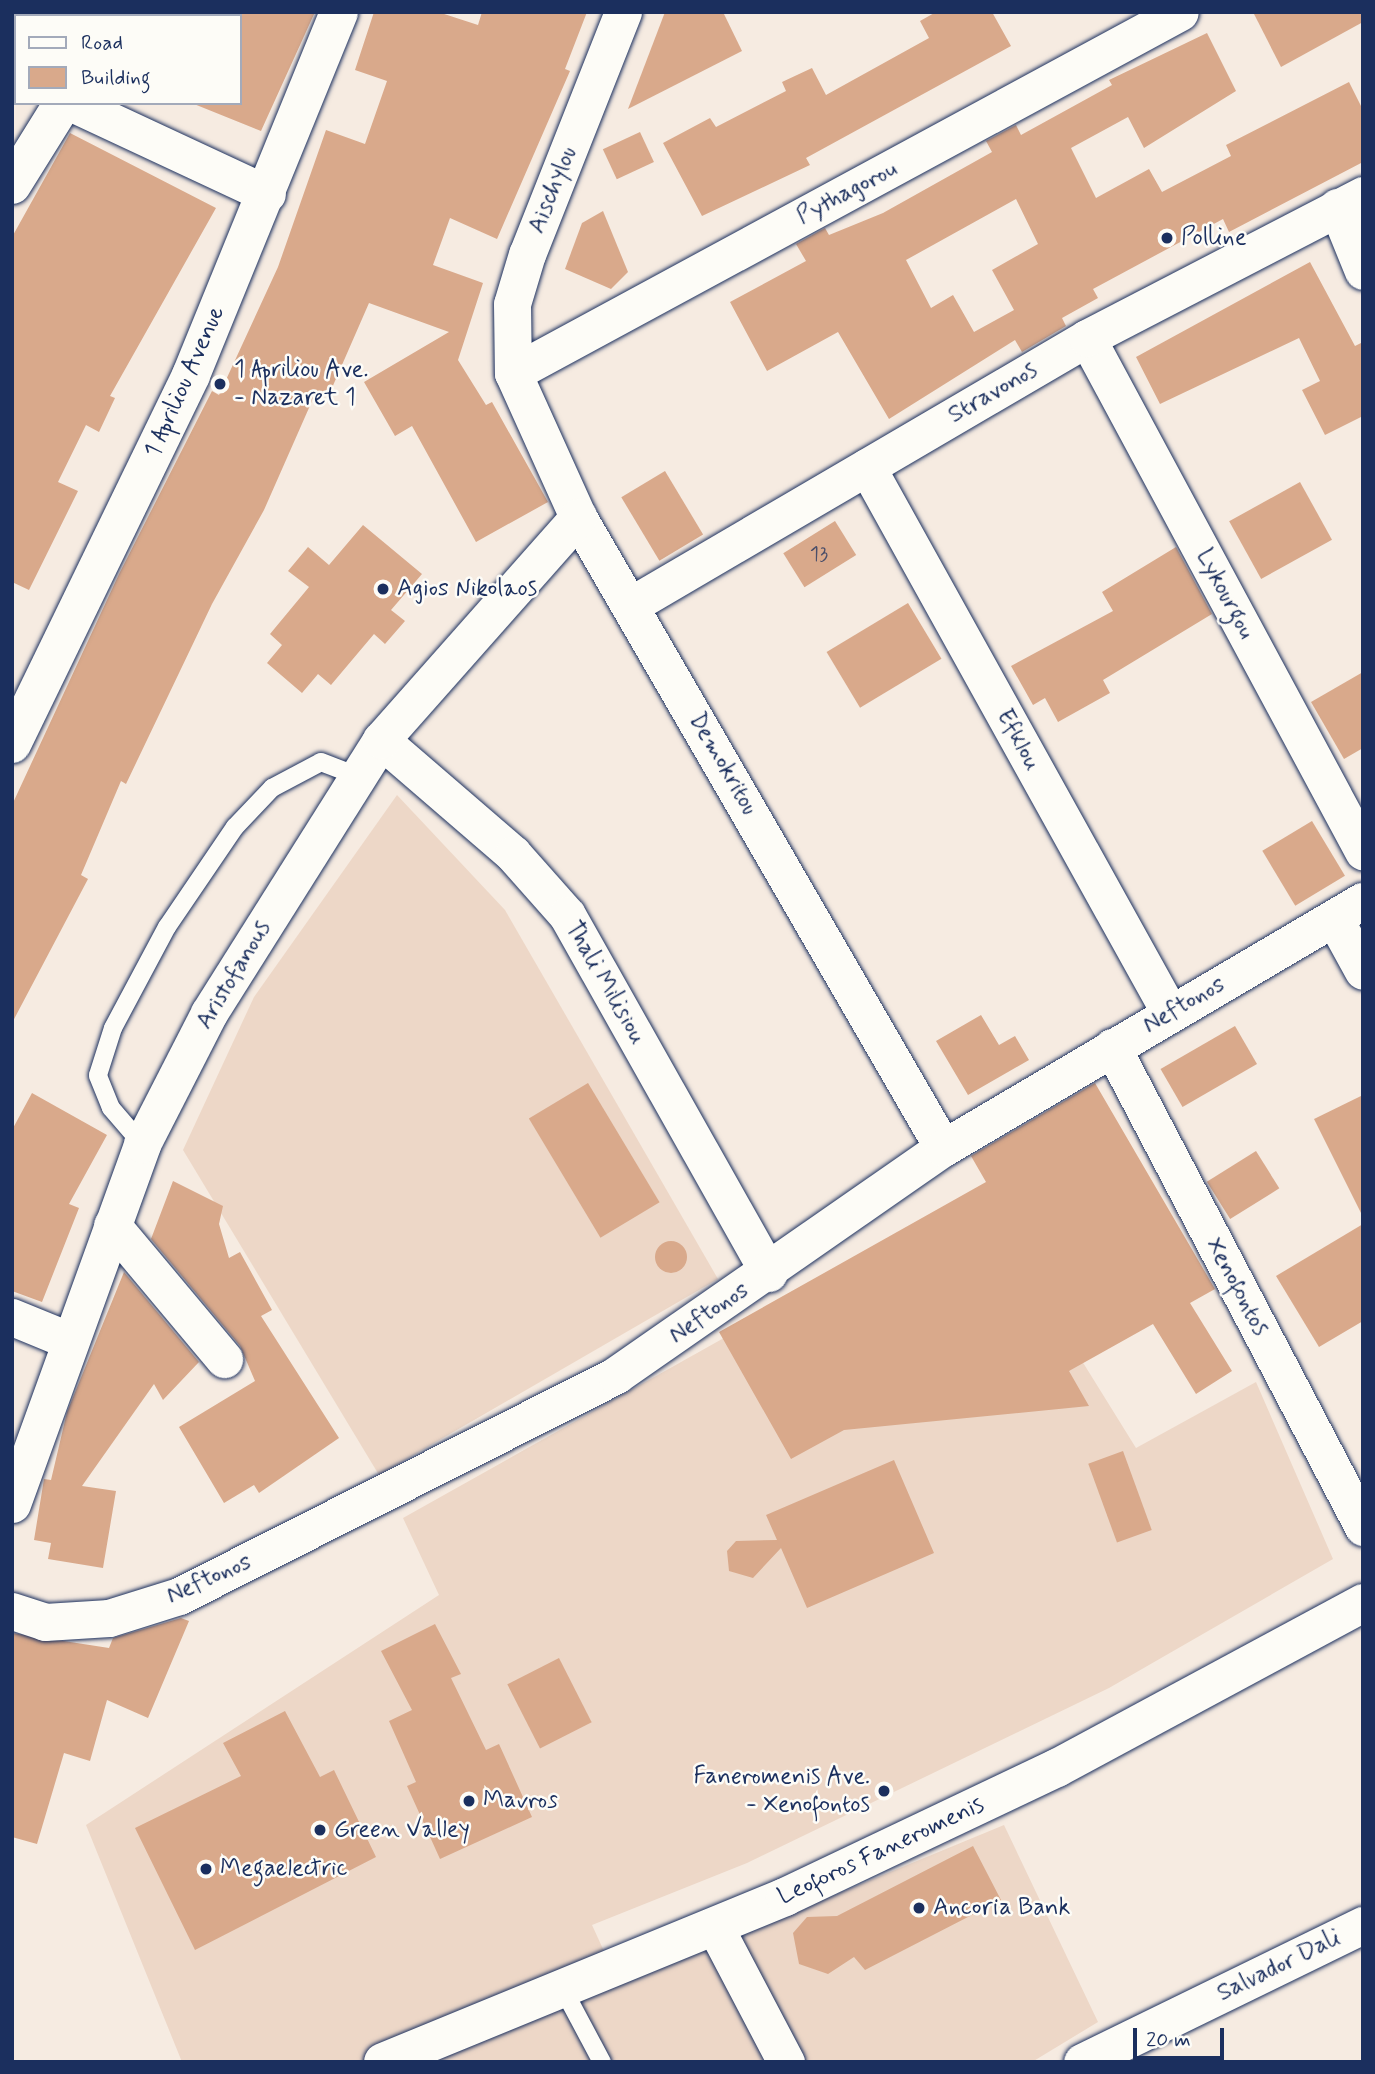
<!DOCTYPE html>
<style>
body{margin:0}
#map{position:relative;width:1375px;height:2074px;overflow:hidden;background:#f6ebe1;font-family:Mynerve,sans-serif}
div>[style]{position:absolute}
.built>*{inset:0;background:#edd7c7}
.building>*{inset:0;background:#d9a98b;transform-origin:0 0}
.round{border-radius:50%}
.roads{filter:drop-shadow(0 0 2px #1b2f5e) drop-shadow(0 0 2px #1b2f5e)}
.lane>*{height:18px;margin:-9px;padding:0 9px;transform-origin:9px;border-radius:9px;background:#fdfcf7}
.street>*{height:37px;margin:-18.5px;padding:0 18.5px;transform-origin:18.5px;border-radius:18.5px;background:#fdfcf7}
.secondary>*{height:38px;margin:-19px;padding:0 19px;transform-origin:19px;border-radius:19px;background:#fdfcf7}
.dots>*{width:19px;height:19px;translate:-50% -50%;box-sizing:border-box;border:4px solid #fdfcf7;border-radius:50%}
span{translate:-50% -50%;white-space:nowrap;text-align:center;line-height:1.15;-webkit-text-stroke:5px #fdfcf7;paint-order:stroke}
.number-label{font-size:21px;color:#4a4e69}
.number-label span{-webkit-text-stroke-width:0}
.street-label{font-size:24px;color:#1b2f5e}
.poi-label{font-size:24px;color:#1b2f5e}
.left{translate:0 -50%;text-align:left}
.right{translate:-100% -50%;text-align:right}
.frame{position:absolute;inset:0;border:14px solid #1b2f5e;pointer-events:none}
.legend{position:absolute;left:14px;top:14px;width:228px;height:91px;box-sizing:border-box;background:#fdfcf7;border:2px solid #a3aaba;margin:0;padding:9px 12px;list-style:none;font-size:21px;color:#1b2f5e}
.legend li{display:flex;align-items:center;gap:14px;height:35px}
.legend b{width:35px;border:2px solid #a3aaba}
.scale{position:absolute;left:1133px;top:2028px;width:91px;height:32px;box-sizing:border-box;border:4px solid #1b2f5e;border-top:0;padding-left:9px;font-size:21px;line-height:24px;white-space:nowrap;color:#1b2f5e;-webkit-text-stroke:5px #fdfcf7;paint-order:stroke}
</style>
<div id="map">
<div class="built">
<i style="clip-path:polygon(397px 795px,505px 910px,718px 1279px,379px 1475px,183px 1150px,254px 997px)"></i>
<i style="clip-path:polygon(979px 1195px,1136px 1448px,1256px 1382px,1333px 1559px,1109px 1688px,747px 1863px,592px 1925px,619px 1984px,1004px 1825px,1098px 2022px,1032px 2062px,182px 2062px,86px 1825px,439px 1595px,403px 1518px)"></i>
</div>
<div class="building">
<i style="clip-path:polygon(240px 12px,315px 12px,261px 131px,194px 104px,240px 103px)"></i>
<i style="clip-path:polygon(374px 12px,438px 12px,478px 25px,482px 12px,587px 12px,565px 69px,570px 71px,497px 239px,450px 218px,433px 265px,483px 283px,458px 360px,486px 405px,492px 402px,548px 502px,476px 542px,412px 426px,395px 436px,364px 382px,449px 332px,369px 303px,328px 397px,316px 392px,264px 510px,212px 604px,126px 784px,121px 781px,81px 875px,88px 879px,12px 1023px,12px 805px,119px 574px,212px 391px,219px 395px,278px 267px,326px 130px,365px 144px,387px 81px,355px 70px)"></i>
<i style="clip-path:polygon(665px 12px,723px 12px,742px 51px,628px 109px)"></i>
<i style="clip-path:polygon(936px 12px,992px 12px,1011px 46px,806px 158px,810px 165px,702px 216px,663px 143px,710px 118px,716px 127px,786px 91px,782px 82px,812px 68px,826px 95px,929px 38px,920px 21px)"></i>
<i style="clip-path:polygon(1253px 12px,1363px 12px,1363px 22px,1281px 67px)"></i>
<i style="clip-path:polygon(evenodd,1207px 33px,1236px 91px,1144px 148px,1128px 117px,1071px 148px,1096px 198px,1149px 169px,1162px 192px,1231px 156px,1226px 145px,1349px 82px,1363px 110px,1363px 162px,1229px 232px,1223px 219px,1093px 289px,1098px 298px,1062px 318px,1066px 326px,1022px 352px,1015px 340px,889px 419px,838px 332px,767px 371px,730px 302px,806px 261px,796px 244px,825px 228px,829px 235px,883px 213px,992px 152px,986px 141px,1016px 125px,1021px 135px,1112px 85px,1109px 80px,1207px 33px,1016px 199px,1038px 244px,992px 270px,1014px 310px,974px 332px,953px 295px,931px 308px,906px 260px,1016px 199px)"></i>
<i style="left:640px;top:132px;width:33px;height:41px;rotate:65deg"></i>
<i style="clip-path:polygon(70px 133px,216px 208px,110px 396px,115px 398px,99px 432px,86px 425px,58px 482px,78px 491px,29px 590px,12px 582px,12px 237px)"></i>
<i style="clip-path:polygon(603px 211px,628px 272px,611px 289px,565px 269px,582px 223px)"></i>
<i style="clip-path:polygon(1310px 262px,1355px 346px,1363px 342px,1363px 416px,1325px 435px,1302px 390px,1320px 381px,1299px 338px,1160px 404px,1136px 357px)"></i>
<i style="left:665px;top:471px;width:74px;height:51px;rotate:59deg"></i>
<i style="left:1300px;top:482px;width:66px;height:81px;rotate:61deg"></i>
<i style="left:835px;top:521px;width:40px;height:61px;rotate:58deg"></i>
<i style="clip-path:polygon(363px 525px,422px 574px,391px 610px,405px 621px,385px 644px,374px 634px,331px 685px,318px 674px,302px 693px,267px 663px,282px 645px,270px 634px,309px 587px,288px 571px,308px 547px,329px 565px)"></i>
<i style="clip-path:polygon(1176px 547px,1212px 614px,1103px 680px,1110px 693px,1058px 722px,1045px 698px,1033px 705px,1011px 666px,1113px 611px,1102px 592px)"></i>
<i style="left:908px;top:603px;width:65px;height:95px;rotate:59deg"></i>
<i style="clip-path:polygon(1363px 672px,1363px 748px,1344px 759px,1311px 702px)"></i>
<i style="left:1312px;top:821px;width:64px;height:58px;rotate:59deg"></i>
<i style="clip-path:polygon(981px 1015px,999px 1045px,1015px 1036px,1029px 1060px,968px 1095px,936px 1041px)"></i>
<i style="left:1235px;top:1026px;width:44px;height:86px;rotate:60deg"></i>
<i style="left:588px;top:1083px;width:139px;height:69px;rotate:59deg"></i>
<i style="clip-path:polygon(1095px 1083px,1215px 1289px,1190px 1303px,1232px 1371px,1196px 1394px,1153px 1324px,1069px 1371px,1089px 1406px,844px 1430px,791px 1459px,719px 1332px,986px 1182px,971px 1156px)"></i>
<i style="clip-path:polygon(32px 1093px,107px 1135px,69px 1204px,79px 1208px,42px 1302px,12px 1291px,12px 1130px)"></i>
<i style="clip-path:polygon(1363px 1095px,1363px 1217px,1314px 1119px)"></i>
<i style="left:1256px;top:1151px;width:44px;height:58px;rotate:58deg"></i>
<i style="clip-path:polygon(173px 1181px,223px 1206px,219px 1224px,229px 1258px,240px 1252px,272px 1310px,261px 1316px,339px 1438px,259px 1493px,254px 1485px,224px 1503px,179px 1427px,255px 1381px,240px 1346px,151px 1239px)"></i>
<i style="clip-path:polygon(1363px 1224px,1363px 1321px,1319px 1347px,1276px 1276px)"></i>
<i class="round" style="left:655px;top:1241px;width:32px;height:32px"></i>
<i style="clip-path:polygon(124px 1272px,199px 1362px,163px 1400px,154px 1384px,82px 1486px,116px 1491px,103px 1568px,48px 1559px,51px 1543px,34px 1540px,44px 1479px,51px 1480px,67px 1412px)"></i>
<i style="left:1123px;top:1451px;width:84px;height:37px;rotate:70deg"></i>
<i style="clip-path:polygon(894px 1460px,934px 1553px,807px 1608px,781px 1548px,753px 1578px,729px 1571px,727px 1551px,736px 1541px,777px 1540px,766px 1515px)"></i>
<i style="clip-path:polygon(181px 1618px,189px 1621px,148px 1718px,107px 1700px,90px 1761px,64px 1753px,37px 1844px,12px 1837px,12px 1633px,109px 1648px,113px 1638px)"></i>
<i style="clip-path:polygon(435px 1624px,461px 1674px,451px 1678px,486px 1750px,499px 1744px,532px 1817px,440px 1859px,407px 1786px,416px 1782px,389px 1721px,412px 1710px,381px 1651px)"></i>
<i style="left:559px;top:1658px;width:72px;height:58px;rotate:63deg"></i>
<i style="clip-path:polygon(285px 1711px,320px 1777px,334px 1770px,376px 1857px,195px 1950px,135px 1828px,241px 1776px,223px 1743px)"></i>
<i style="clip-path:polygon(973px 1846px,1001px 1900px,865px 1970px,854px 1957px,828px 1974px,799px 1964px,793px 1933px,807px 1917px,837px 1916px)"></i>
</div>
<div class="roads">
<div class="lane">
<i style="left:142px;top:1144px;width:48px;rotate:-130.7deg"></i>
<i style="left:111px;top:1108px;width:35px;rotate:-112deg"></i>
<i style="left:98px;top:1075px;width:49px;rotate:-72.3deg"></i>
<i style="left:113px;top:1028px;width:115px;rotate:-61.9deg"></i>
<i style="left:167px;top:927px;width:121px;rotate:-55.8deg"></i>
<i style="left:235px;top:827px;width:54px;rotate:-46.5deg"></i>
<i style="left:272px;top:788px;width:55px;rotate:-28deg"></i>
<i style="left:321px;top:762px;width:40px;rotate:21deg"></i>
<i style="left:563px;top:1989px;width:83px;rotate:61.9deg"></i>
</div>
<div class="street">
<i style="left:623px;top:12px;width:260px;rotate:111.6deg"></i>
<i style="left:527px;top:254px;width:52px;rotate:106.7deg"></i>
<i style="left:512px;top:304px;width:69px;rotate:89.2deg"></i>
<i style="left:513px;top:373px;width:158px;rotate:65.7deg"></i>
<i style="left:578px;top:517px;width:729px;rotate:59.95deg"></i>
<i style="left:72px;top:103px;width:215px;rotate:25deg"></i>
<i style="left:1337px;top:207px;width:69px;rotate:67.9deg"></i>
<i style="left:1087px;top:338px;width:583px;rotate:61.72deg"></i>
<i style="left:513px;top:373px;width:758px;rotate:-28.42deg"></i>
<i style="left:867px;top:467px;width:624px;rotate:60.97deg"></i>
<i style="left:631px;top:605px;width:528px;rotate:-30.35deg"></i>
<i style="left:1087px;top:338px;width:311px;rotate:-27.4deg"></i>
<i style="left:381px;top:740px;width:174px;rotate:40.8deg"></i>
<i style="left:513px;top:854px;width:81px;rotate:48.5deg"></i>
<i style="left:567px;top:915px;width:411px;rotate:60.6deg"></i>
<i style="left:1334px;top:918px;width:60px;rotate:61.3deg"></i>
<i style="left:1112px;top:1047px;width:542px;rotate:62.39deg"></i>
<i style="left:112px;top:1225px;width:175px;rotate:50.1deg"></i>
<i style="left:12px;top:1317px;width:61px;rotate:22.3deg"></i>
<i style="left:12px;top:1504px;width:383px;rotate:-70.1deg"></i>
<i style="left:142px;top:1144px;width:147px;rotate:-62.9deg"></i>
<i style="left:209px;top:1013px;width:323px;rotate:-57.8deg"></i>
<i style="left:381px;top:740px;width:298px;rotate:-48.5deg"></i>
<i style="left:12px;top:1611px;width:35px;rotate:18deg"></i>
<i style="left:45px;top:1622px;width:64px;rotate:-3.6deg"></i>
<i style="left:109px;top:1618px;width:73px;rotate:-17.4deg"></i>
<i style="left:179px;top:1596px;width:490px;rotate:-26.8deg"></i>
<i style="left:616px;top:1375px;width:398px;rotate:-34.8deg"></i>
<i style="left:943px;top:1148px;width:487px;rotate:-30.5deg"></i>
<i style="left:715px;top:1927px;width:153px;rotate:62.3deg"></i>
<i style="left:1082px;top:2062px;width:313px;rotate:-26deg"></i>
</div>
<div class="secondary">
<i style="left:118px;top:16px;width:4px;rotate:-63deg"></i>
<i style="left:12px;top:185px;width:97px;rotate:-58.1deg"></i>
<i style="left:12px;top:744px;width:410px;rotate:-64.1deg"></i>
<i style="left:191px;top:375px;width:392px;rotate:-67.8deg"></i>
<i style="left:383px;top:2062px;width:435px;rotate:-22.3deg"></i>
<i style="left:785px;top:1897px;width:301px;rotate:-25.4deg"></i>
<i style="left:1057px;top:1768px;width:348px;rotate:-28.3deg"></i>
</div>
</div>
<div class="dots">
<i style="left:1167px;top:238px;background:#1b2f5e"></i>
<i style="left:220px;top:384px;background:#1b2f5e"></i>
<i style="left:383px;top:589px;background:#1b2f5e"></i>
<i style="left:884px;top:1791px;background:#1b2f5e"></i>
<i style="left:469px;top:1801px;background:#1b2f5e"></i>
<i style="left:320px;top:1830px;background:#1b2f5e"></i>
<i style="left:206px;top:1869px;background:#1b2f5e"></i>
<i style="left:919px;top:1908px;background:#1b2f5e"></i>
</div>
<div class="number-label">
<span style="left:819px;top:554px">13</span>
</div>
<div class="street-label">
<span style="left:553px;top:190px;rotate:-68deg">Aischylou</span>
<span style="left:847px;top:193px;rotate:-28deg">Pythagorou</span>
<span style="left:185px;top:382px;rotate:-66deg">1 Apriliou Avenue</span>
<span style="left:993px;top:393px;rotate:-30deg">Stravonos</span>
<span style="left:1225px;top:594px;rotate:62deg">Lykourgou</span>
<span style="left:1018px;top:740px;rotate:61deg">Efklou</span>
<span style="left:723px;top:764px;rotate:60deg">Demokritou</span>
<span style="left:234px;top:975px;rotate:-59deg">Aristofanous</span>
<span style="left:605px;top:983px;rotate:60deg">Thali Milisiou</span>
<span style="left:1184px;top:1005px;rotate:-30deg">Neftonos</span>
<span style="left:1237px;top:1287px;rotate:62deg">Xenofontos</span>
<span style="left:709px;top:1313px;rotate:-34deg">Neftonos</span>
<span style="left:209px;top:1579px;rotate:-24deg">Neftonos</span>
<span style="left:881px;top:1851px;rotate:-25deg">Leoforos Faneromenis</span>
<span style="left:1279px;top:1966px;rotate:-26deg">Salvador Dali</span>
</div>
<div class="poi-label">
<span class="left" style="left:1181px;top:238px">Polline</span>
<span class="left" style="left:234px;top:384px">1 Apriliou Ave.<br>- Nazaret 1</span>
<span class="left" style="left:397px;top:589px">Agios Nikolaos</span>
<span class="right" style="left:870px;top:1791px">Faneromenis Ave.<br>- Xenofontos</span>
<span class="left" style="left:483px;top:1801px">Mavros</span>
<span class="left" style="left:334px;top:1830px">Green Valley</span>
<span class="left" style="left:220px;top:1869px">Megaelectric</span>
<span class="left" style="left:933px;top:1908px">Ancoria Bank</span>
</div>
<div class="frame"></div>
<ul class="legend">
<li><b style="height:9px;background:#fdfcf7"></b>Road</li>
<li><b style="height:19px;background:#d9a98b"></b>Building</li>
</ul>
<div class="scale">20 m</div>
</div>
